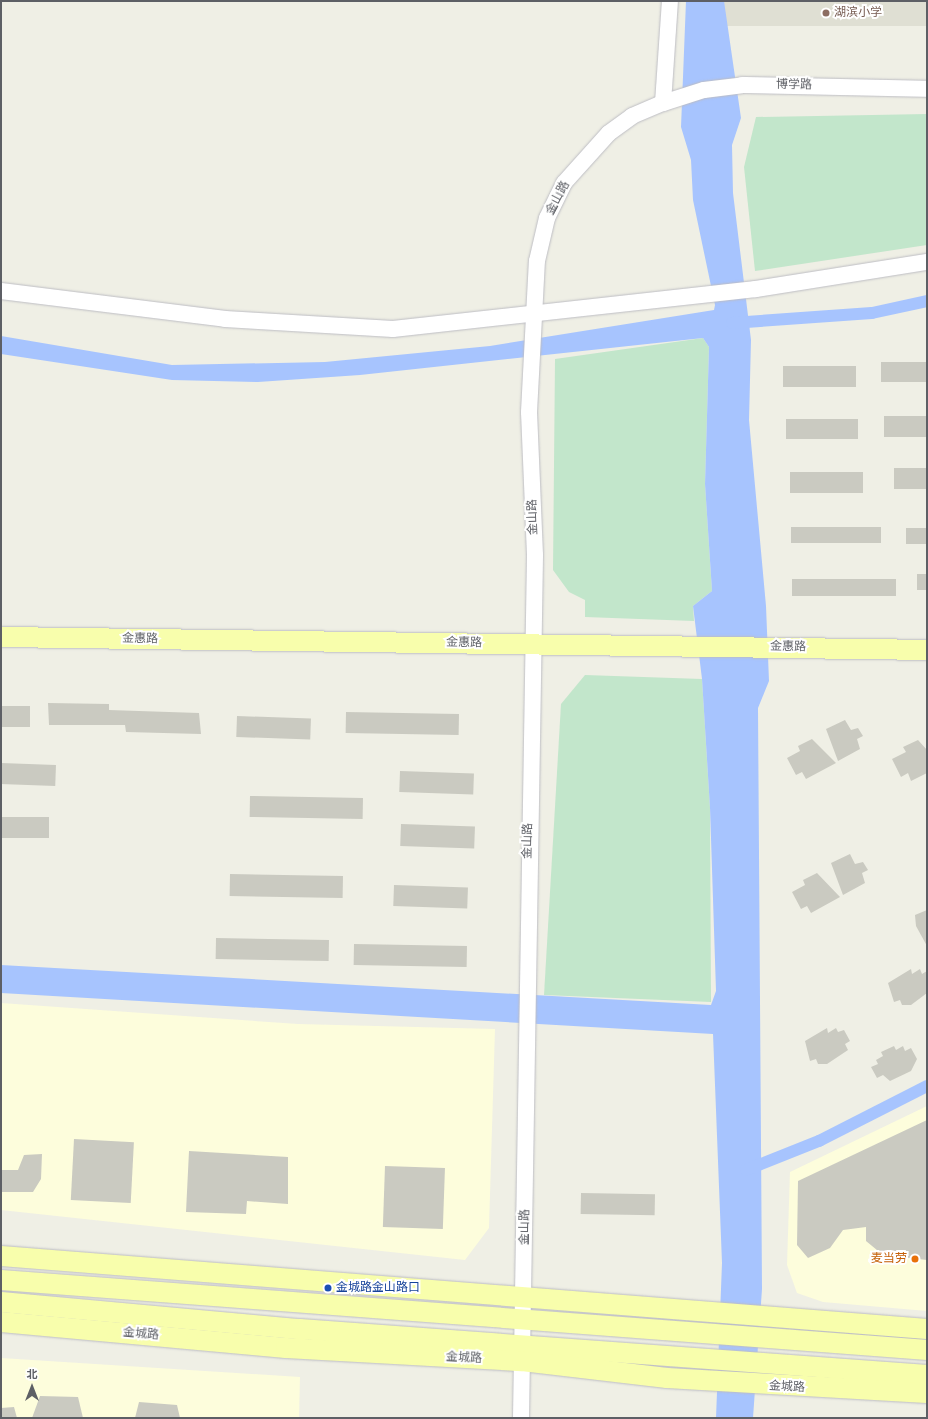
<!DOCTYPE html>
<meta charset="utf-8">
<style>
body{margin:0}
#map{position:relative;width:928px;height:1419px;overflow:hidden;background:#efefe5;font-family:Raleway,"Noto Sans SC",sans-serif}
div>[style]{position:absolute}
.commercial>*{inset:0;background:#fdfddc}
.education>*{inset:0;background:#dfdfd3;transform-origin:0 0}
.green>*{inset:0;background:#c2e6cb}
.water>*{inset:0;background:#a7c4fe}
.canal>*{height:12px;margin:-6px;padding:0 6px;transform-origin:6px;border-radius:6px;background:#a7c4fe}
.building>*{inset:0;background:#cacac1;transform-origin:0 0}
.roads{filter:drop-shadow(0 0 1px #bdbdc3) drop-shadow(0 0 1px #bdbdc3)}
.minor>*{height:16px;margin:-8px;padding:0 8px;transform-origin:8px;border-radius:8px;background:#fff}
.major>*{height:20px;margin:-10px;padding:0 10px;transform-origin:10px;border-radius:10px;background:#f8feac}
.dots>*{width:11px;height:11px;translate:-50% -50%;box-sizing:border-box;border:2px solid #fff;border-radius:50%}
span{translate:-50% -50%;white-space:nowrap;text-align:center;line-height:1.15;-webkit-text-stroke:4px #fff;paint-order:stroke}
.education-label{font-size:12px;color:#785e54}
.left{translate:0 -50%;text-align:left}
.street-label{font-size:12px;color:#5d5f65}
.food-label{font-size:12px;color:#c56008}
.right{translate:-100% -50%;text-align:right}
.transit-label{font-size:12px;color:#164399}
.frame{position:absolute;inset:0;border:2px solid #5d5f65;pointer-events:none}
.north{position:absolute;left:12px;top:1367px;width:40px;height:40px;-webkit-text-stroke:3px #fff;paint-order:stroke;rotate:0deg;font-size:11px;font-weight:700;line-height:16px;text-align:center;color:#5d5f65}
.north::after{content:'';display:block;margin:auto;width:14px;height:18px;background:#5d5f65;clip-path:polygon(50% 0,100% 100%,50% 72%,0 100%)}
</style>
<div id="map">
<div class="commercial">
<i style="clip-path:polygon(1px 1003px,298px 1024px,495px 1029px,489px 1228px,465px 1260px,1px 1210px)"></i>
<i style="clip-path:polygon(927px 1106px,927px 1311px,823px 1302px,797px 1293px,787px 1265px,790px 1172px)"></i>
<i style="clip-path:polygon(1px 1358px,300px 1377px,299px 1418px,1px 1418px)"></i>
</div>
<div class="education">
<i style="left:724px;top:1px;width:203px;height:25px"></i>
</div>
<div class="green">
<i style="clip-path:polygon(927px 114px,927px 245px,755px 271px,744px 167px,756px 117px)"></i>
<i style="clip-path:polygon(703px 338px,709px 347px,705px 484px,712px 591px,693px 606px,694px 621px,585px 617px,585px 600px,569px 592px,553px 570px,555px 359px)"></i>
<i style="clip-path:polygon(585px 675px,702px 679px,710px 808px,711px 1002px,544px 995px,561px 704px)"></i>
</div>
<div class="water">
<i style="clip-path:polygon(686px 1px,724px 1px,741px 118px,732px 145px,733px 193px,751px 340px,749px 420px,766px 606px,769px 681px,758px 708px,762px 1289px,753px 1418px,716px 1418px,722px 1263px,713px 1034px,1px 993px,1px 965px,711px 1005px,716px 991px,710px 808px,702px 679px,693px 606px,712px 591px,705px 484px,709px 347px,703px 338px,360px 375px,258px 382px,172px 380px,1px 354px,1px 336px,172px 365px,325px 362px,490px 346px,714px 310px,715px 305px,693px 200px,691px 160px,681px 127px)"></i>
</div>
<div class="canal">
<i style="left:732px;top:323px;width:140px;rotate:-4.1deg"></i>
<i style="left:872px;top:313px;width:56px;rotate:-12.3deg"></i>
<i style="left:746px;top:1170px;width:79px;rotate:-21.7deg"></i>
<i style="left:819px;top:1141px;width:121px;rotate:-27deg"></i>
</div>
<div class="building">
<i style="left:927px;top:362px;width:20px;height:46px;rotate:90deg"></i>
<i style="left:856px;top:366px;width:21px;height:73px;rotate:90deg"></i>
<i style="left:927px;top:416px;width:21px;height:43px;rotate:90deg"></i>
<i style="left:858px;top:419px;width:20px;height:72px;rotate:90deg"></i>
<i style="left:927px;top:468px;width:21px;height:33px;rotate:90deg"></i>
<i style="left:863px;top:472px;width:21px;height:73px;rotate:90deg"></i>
<i style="left:791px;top:527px;width:90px;height:16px"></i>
<i style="left:906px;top:528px;width:21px;height:16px"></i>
<i style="left:917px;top:574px;width:10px;height:16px"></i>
<i style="left:792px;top:579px;width:104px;height:17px"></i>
<i style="clip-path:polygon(48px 703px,109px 704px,109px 710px,199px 713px,201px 734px,126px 732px,125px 725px,49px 725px)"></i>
<i style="left:1px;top:706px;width:29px;height:21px"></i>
<i style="left:346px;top:712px;width:113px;height:21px;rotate:1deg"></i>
<i style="left:237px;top:716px;width:74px;height:21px;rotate:2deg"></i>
<i style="clip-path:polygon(845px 720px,851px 730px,858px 728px,863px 736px,857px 739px,860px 749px,838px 761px,826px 729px)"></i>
<i style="clip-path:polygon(812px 739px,836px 763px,806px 779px,802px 772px,796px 775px,787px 758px,800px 751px,798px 746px)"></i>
<i style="clip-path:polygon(918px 740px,927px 750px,927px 773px,911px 781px,908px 773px,901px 777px,892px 759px,906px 752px,903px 747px)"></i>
<i style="left:1px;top:763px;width:55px;height:21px;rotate:2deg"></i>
<i style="left:400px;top:771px;width:74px;height:21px;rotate:2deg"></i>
<i style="left:250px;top:796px;width:113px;height:21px;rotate:1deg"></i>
<i style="left:1px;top:817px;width:48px;height:21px"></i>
<i style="left:401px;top:824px;width:74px;height:22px;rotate:2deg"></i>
<i style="clip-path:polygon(850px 854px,855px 864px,863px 862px,868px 870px,862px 873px,865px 883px,843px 895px,831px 863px)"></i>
<i style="clip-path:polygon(817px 873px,840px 897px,811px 913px,807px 906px,801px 909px,792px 892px,805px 885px,803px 880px)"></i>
<i style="left:230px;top:874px;width:113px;height:22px;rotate:1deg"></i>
<i style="left:394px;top:885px;width:74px;height:21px;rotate:2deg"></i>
<i style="clip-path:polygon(927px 910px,927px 946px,916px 926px,915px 915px)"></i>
<i style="left:216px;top:938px;width:113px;height:21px;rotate:1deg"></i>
<i style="left:354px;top:944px;width:113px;height:21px;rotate:1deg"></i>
<i style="clip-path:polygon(911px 969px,912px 974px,920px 969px,922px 974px,927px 971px,927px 993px,911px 1005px,902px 1005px,900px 1000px,894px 1002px,888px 983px)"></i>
<i style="clip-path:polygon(827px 1028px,828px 1033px,836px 1028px,838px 1032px,844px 1030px,850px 1041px,845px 1044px,848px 1050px,827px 1064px,818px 1064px,816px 1059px,810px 1061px,805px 1041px)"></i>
<i style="clip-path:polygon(894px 1046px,896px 1050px,903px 1046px,905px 1051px,911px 1048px,917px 1059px,911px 1071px,890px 1081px,883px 1075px,877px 1078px,871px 1067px,878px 1064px,876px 1060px,883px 1056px,881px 1052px)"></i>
<i style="clip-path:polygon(927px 1120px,927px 1260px,883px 1255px,866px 1241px,866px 1227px,843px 1230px,830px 1248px,808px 1258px,797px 1245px,798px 1181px)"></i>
<i style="left:74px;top:1139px;width:60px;height:61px;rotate:3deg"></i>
<i style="clip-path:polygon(189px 1151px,288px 1157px,288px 1204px,247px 1201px,246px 1214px,186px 1212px)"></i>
<i style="clip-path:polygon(42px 1154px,41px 1179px,33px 1192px,1px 1192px,1px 1170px,18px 1170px,24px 1155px)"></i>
<i style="left:385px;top:1166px;width:60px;height:61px;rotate:2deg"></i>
<i style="left:581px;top:1193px;width:74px;height:21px;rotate:1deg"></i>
<i style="clip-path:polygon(40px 1396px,78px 1397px,83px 1418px,32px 1418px)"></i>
<i style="clip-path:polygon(139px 1402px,177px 1405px,180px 1418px,135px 1418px)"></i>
<i style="clip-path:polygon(14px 1407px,17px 1418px,1px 1418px,1px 1408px)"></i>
</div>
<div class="roads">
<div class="minor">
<i style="left:663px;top:103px;width:102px;rotate:-86.1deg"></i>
<i style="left:1px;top:291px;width:226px;rotate:7.1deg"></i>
<i style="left:225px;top:319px;width:168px;rotate:3.4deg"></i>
<i style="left:393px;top:329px;width:365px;rotate:-6.3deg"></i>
<i style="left:756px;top:289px;width:173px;rotate:-9deg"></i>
<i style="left:521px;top:1418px;width:863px;rotate:-89.07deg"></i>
<i style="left:535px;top:555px;width:143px;rotate:-92.4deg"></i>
<i style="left:529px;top:412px;width:151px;rotate:-87deg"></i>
<i style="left:537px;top:261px;width:44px;rotate:-76.9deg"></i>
<i style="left:547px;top:218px;width:39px;rotate:-64deg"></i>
<i style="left:564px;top:183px;width:67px;rotate:-48deg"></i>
<i style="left:609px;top:133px;width:29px;rotate:-36deg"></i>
<i style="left:632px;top:116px;width:34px;rotate:-23deg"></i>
<i style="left:663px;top:103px;width:43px;rotate:-17.6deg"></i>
<i style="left:704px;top:90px;width:38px;rotate:-7deg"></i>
<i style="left:742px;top:85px;width:185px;rotate:1.2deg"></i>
</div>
<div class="major">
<i style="left:1px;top:637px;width:926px;rotate:0.8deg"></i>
<i style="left:1px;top:1256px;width:929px;rotate:4.51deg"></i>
<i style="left:1px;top:1280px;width:929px;rotate:4.32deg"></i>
<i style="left:1px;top:1302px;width:300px;rotate:5.2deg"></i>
<i style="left:300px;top:1329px;width:629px;rotate:4.2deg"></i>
<i style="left:1px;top:1322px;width:286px;rotate:5.2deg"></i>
<i style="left:286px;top:1348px;width:236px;rotate:3.2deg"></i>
<i style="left:522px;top:1361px;width:146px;rotate:6.7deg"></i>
<i style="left:667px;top:1378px;width:260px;rotate:3.3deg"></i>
</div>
</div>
<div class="dots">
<i style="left:826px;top:13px;background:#8d6e63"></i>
<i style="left:915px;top:1259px;background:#e8710a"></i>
<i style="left:328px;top:1288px;background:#1a4fb4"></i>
</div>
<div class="education-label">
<span class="left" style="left:834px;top:13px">湖滨小学</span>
</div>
<div class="street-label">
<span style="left:794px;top:85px;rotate:1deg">博学路</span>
<span style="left:558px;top:198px;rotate:-62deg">金山路</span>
<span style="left:533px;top:517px;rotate:-92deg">金山路</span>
<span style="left:140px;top:639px;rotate:1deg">金惠路</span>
<span style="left:464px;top:643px;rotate:1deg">金惠路</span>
<span style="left:788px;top:647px;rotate:1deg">金惠路</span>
<span style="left:528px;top:841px;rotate:-89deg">金山路</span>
<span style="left:525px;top:1227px;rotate:-89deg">金山路</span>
<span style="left:141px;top:1334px;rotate:5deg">金城路</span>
<span style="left:464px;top:1358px;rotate:3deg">金城路</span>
<span style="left:787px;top:1387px;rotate:3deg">金城路</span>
</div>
<div class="food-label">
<span class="right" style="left:907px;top:1259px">麦当劳</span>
</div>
<div class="transit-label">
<span class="left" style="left:336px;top:1288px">金城路金山路口</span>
</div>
<div class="frame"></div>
<div class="north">北</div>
</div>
